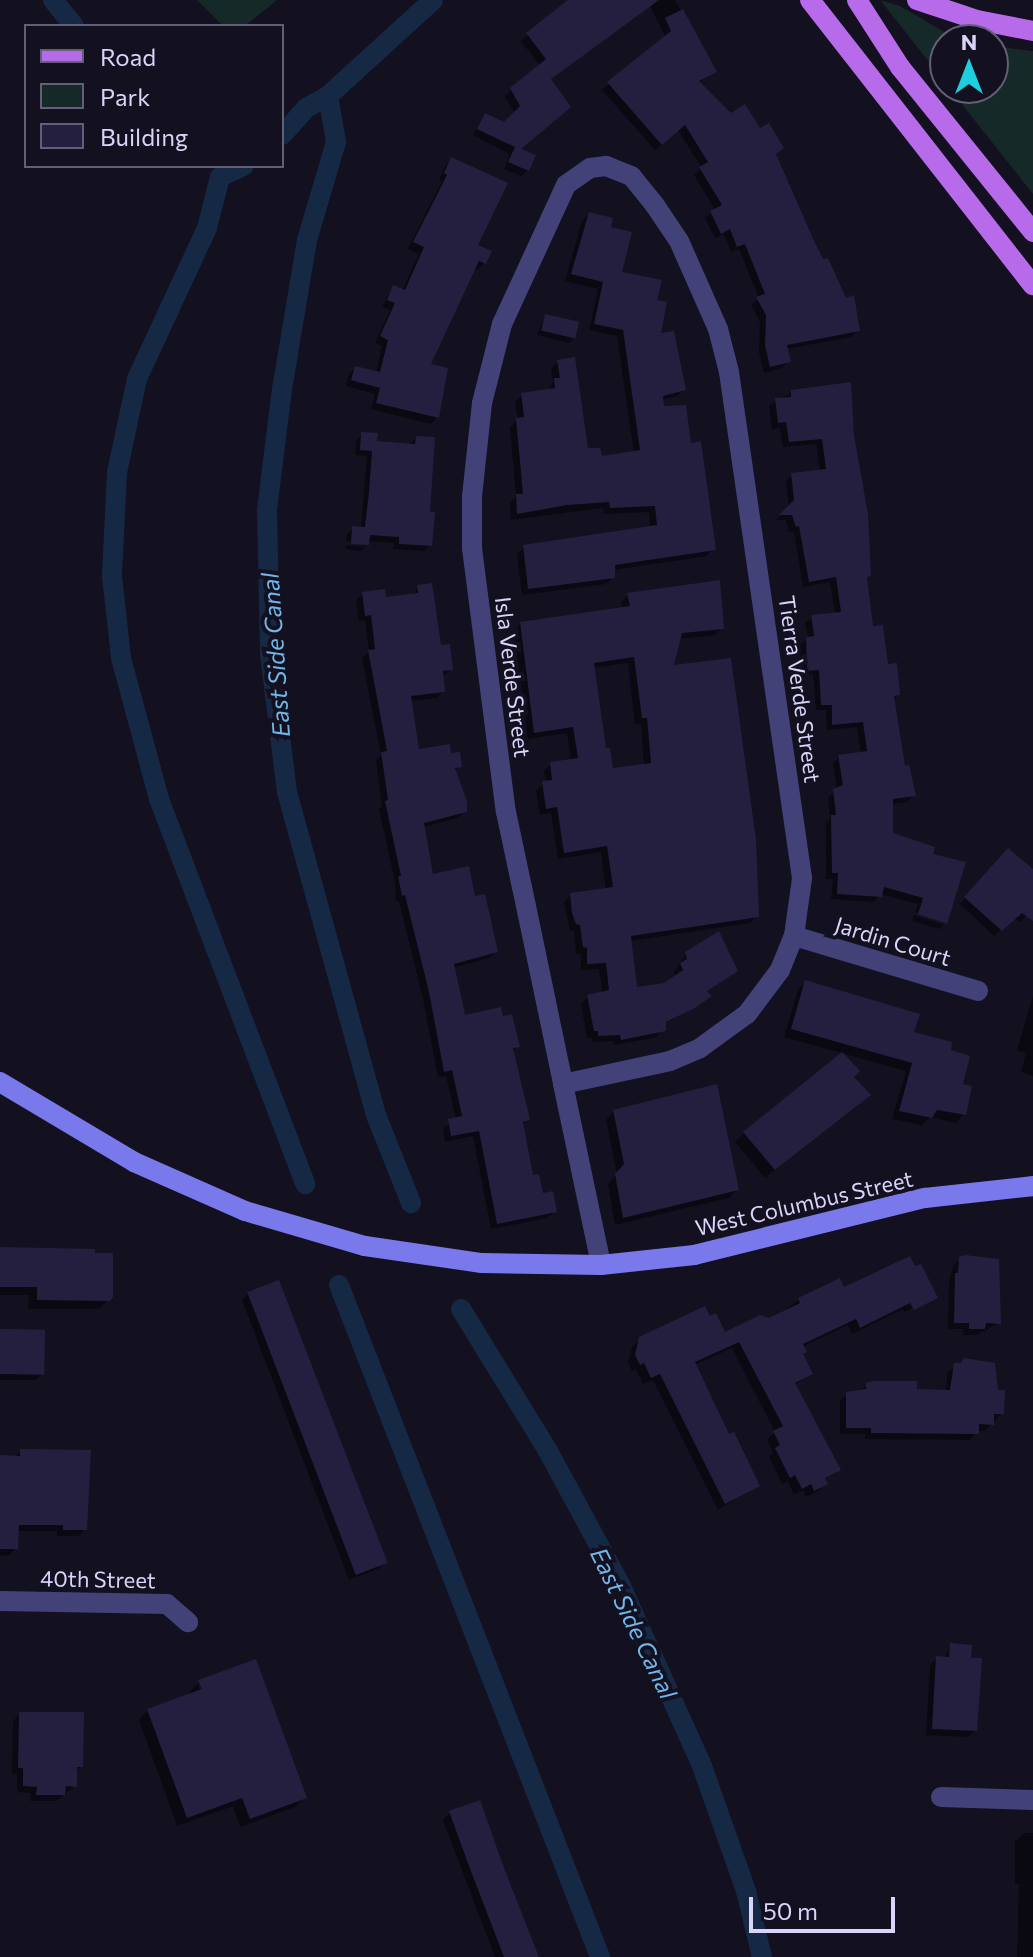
<!DOCTYPE html>
<style>
body{margin:0}
#map{position:relative;width:1033px;height:1957px;overflow:hidden;background:#131020;font-family:Commissioner,sans-serif}
div>[style]{position:absolute}
.green>*{inset:0;background:#142928}
.shadow>*{inset:0;background:#0007}
.canal>*{height:20px;margin:-10px;padding:0 10px;transform-origin:10px;border-radius:10px;background:#162944}
.building>*{inset:0;background:#241f3f;transform-origin:0 0}
.minor>*{height:20px;margin:-10px;padding:0 10px;transform-origin:10px;border-radius:10px;background:#424279}
.secondary>*{height:20px;margin:-10px;padding:0 10px;transform-origin:10px;border-radius:10px;background:#7979ec}
.primary>*{height:20px;margin:-10px;padding:0 10px;transform-origin:10px;border-radius:10px;background:#b76bea}
span{translate:-50% -50%;white-space:nowrap;text-align:center;line-height:1.15;-webkit-text-stroke:8px #131020;paint-order:stroke}
.street-label{font-size:22px;color:#d8d5f9}
.water-label{font-size:24px;color:#71b6eb;font-style:italic}
.legend{position:absolute;left:24px;top:24px;width:260px;height:144px;box-sizing:border-box;background:#131020;border:2px solid #625f77;margin:0;padding:10px 14px;list-style:none;font-size:24px;color:#d8d5f9}
.legend li{display:flex;align-items:center;gap:16px;height:40px}
.legend b{width:40px;border:2px solid #625f77}
.north{position:absolute;left:929px;top:24px;width:80px;height:80px;box-sizing:border-box;background:#131020;border:2px solid #625f77;border-radius:50%;rotate:0deg;font-size:22px;font-weight:700;line-height:32px;text-align:center;color:#d8d5f9}
.north::after{content:'';display:block;margin:auto;width:28px;height:36px;background:#1fcedc;clip-path:polygon(50% 0,100% 100%,50% 72%,0 100%)}
.scale{position:absolute;left:749px;top:1897px;width:146px;height:36px;box-sizing:border-box;border:4px solid #d8d5f9;border-top:0;padding-left:10px;font-size:24px;line-height:28px;white-space:nowrap;color:#d8d5f9;-webkit-text-stroke:6px #131020;paint-order:stroke}
</style>
<div id="map">
<div class="green">
<i style="clip-path:polygon(197px 0,277px 0,245px 26px,223px 26px)"></i>
<i style="clip-path:polygon(880px 0,900px 6px,958px 40px,945px 40px,945px 82px)"></i>
<i style="clip-path:polygon(993px 46px,1033px 51px,1033px 194px,949px 88px,993px 88px)"></i>
</div>
<div class="shadow">
<i style="clip-path:polygon(572px 0,675px 0,714px 72px,698px 83px,774px 155px,812px 242px,858px 330px,851px 337px,786px 349px,788px 361px,782px 368px,764px 373px,759px 352px,760px 322px,751px 305px,759px 298px,739px 249px,731px 252px,724px 234px,715px 238px,705px 218px,715px 210px,694px 175px,702px 168px,678px 130px,655px 150px,602px 90px,666px 38px,650px 6px,549px 80px,518px 150px,528px 170px,521px 176px,504px 169px,510px 154px,473px 135px,485px 116px,504px 125px,515px 114px,505px 96px,540px 66px,521px 41px)"></i>
<i style="clip-path:polygon(451px 160px,475px 246px,484px 263px,478px 270px,474px 268px,428px 366px,437px 417px,431px 424px,371px 409px,375px 394px,346px 386px,349px 374px,356px 368px,376px 373px,382px 346px,375px 343px,390px 310px,382px 307px,393px 287px,402px 291px,419px 254px,408px 249px,442px 181px,439px 180px,445px 166px)"></i>
<i style="clip-path:polygon(589px 214px,608px 229px,620px 273px,655px 301px,658px 335px,684px 389px,677px 396px,661px 400px,663px 409px,690px 445px,713px 549px,707px 556px,613px 570px,613px 577px,606px 584px,522px 595px,517px 554px,524px 547px,650px 528px,649px 512px,604px 514px,603px 508px,511px 520px,510px 503px,516px 496px,510px 427px,518px 420px,515px 402px,522px 395px,548px 391px,553px 382px,551px 369px,558px 362px,586px 450px,601px 458px,634px 453px,617px 336px,589px 330px,598px 289px,565px 281px,582px 221px)"></i>
<i style="clip-path:polygon(545px 316px,573px 339px,569px 343px,537px 335px)"></i>
<i style="clip-path:polygon(792px 392px,852px 436px,869px 575px,865px 579px,872px 629px,898px 694px,893px 699px,903px 768px,914px 795px,907px 802px,891px 804px,891px 835px,930px 855px,946px 923px,945px 924px,915px 912px,918px 904px,880px 894px,874px 902px,831px 899px,833px 879px,826px 879px,826px 823px,830px 819px,828px 797px,837px 790px,833px 763px,839px 757px,861px 754px,857px 727px,827px 730px,826px 710px,816px 710px,813px 675px,802px 676px,800px 645px,808px 638px,805px 623px,812px 617px,835px 614px,830px 582px,803px 587px,794px 532px,789px 532px,786px 520px,776px 520px,789px 508px,786px 481px,792px 475px,820px 471px,816px 444px,783px 447px,780px 428px,772px 429px,769px 406px)"></i>
<i style="clip-path:polygon(362px 434px,375px 443px,410px 444px,416px 438px,430px 545px,424px 551px,393px 549px,394px 543px,367px 541px,367px 544px,361px 551px,346px 549px,346px 545px,364px 547px,364px 543px,346px 541px,347px 534px,353px 528px,361px 528px,367px 456px,355px 455px,356px 441px)"></i>
<i style="clip-path:polygon(418px 587px,451px 670px,442px 676px,443px 691px,437px 698px,409px 701px,417px 751px,449px 755px,460px 766px,454px 771px,465px 811px,458px 818px,423px 827px,431px 876px,474px 898px,495px 952px,489px 958px,453px 968px,464px 1017px,517px 1046px,512px 1052px,528px 1119px,522px 1126px,532px 1177px,555px 1211px,548px 1218px,491px 1229px,473px 1136px,445px 1142px,443px 1128px,456px 1120px,446px 1076px,438px 1077px,423px 999px,399px 901px,396px 901px,395px 882px,379px 809px,382px 806px,376px 761px,381px 755px,362px 658px,369px 652px,365px 620px,359px 621px,356px 600px,363px 594px,384px 600px,412px 596px)"></i>
<i style="clip-path:polygon(evenodd,628px 595px,722px 628px,715px 635px,679px 639px,671px 667px,757px 916px,750px 923px,629px 941px,635px 989px,664px 985px,676px 977px,674px 972px,686px 954px,736px 971px,706px 992px,709px 996px,703px 1003px,664px 1024px,657px 1037px,614px 1045px,613px 1041px,592px 1042px,592px 1038px,587px 1038px,581px 1004px,588px 997px,603px 994px,599px 969px,581px 970px,581px 954px,576px 954px,574px 931px,570px 931px,564px 902px,571px 895px,606px 890px,601px 852px,558px 859px,551px 813px,540px 815px,536px 790px,546px 783px,544px 771px,551px 764px,571px 761px,567px 733px,528px 739px,514px 630px,521px 624px,622px 609px,621px 602px,628px 595px,628px 663px,635px 724px,641px 724px,644px 766px,611px 770px,605px 751px,592px 668px,628px 663px)"></i>
<i style="clip-path:polygon(1002px 856px,1033px 870px,1033px 908px,1020px 922px,1014px 918px,994px 936px,960px 904px)"></i>
<i style="clip-path:polygon(914px 915px,944px 925px,939px 929px,913px 921px)"></i>
<i style="clip-path:polygon(806px 982px,912px 1033px,961px 1085px,964px 1114px,956px 1123px,930px 1117px,922px 1125px,892px 1119px,906px 1071px,784px 1037px,798px 990px)"></i>
<i style="clip-path:polygon(1033px 996px,1033px 1076px,1021px 1072px,1026px 1053px,1017px 1050px)"></i>
<i style="clip-path:polygon(860px 1104px,765px 1178px,735px 1142px,744px 1133px)"></i>
<i style="clip-path:polygon(614px 1111px,737px 1190px,729px 1198px,615px 1225px,608px 1184px,617px 1174px,606px 1120px)"></i>
<i style="clip-path:polygon(0 1249px,108px 1300px,99px 1309px,28px 1309px,29px 1295px,0 1295px)"></i>
<i style="clip-path:polygon(982px 1257px,986px 1261px,999px 1323px,976px 1335px,963px 1335px,963px 1329px,948px 1329px,949px 1282px,953px 1266px,960px 1259px)"></i>
<i style="clip-path:polygon(843px 1290px,935px 1298px,929px 1304px,929px 1300px,904px 1312px,903px 1309px,852px 1334px,848px 1325px,802px 1347px,801px 1355px,810px 1374px,794px 1386px,839px 1469px,824px 1480px,825px 1484px,818px 1491px,806px 1497px,803px 1490px,794px 1495px,788px 1481px,782px 1484px,769px 1457px,773px 1453px,767px 1440px,775px 1432px,732px 1348px,694px 1365px,728px 1437px,757px 1486px,718px 1510px,653px 1380px,643px 1384px,636px 1369px,632px 1371px,628px 1363px,632px 1347px,640px 1339px,724px 1334px,769px 1321px,799px 1300px)"></i>
<i style="clip-path:polygon(248px 1294px,385px 1562px,378px 1569px,349px 1580px,242px 1300px)"></i>
<i style="clip-path:polygon(0 1331px,43px 1373px,36px 1380px,0 1380px)"></i>
<i style="clip-path:polygon(965px 1360px,979px 1360px,982px 1364px,1002px 1413px,985px 1431px,977px 1431px,970px 1440px,865px 1439px,865px 1434px,840px 1434px,840px 1401px,847px 1394px,860px 1392px,867px 1384px,945px 1392px,948px 1372px)"></i>
<i style="clip-path:polygon(21px 1451px,85px 1529px,78px 1536px,57px 1536px,57px 1531px,17px 1531px,16px 1548px,9px 1555px,0 1556px,0 1457px,14px 1458px)"></i>
<i style="clip-path:polygon(951px 1645px,975px 1731px,968px 1737px,926px 1735px,930px 1665px,937px 1658px,944px 1659px)"></i>
<i style="clip-path:polygon(evenodd,255px 1662px,305px 1797px,295px 1807px,240px 1827px,233px 1806px,177px 1826px,139px 1720px,148px 1710px,191px 1695px,190px 1691px,200px 1682px,255px 1662px,198px 1684px,202px 1684px,207px 1698px,203px 1699px,198px 1684px)"></i>
<i style="clip-path:polygon(20px 1714px,81px 1766px,75px 1772px,75px 1786px,56px 1801px,30px 1801px,31px 1793px,17px 1792px,17px 1774px,12px 1774px,13px 1721px)"></i>
<i style="clip-path:polygon(450px 1813px,537px 1957px,495px 1957px,443px 1820px)"></i>
<i style="clip-path:polygon(1024px 1833px,1033px 1833px,1033px 1957px,1017px 1957px,1019px 1884px,1015px 1884px,1015px 1842px)"></i>
</div>
<div class="canal">
<i style="left:53px;top:0;width:33px;rotate:51deg"></i>
<i style="left:328px;top:96px;width:47px;rotate:80.1deg"></i>
<i style="left:336px;top:142px;width:102px;rotate:106.5deg"></i>
<i style="left:307px;top:240px;width:151px;rotate:99.5deg"></i>
<i style="left:282px;top:389px;width:122px;rotate:97.1deg"></i>
<i style="left:267px;top:510px;width:144px;rotate:88.8deg"></i>
<i style="left:270px;top:654px;width:139px;rotate:83deg"></i>
<i style="left:287px;top:792px;width:335px;rotate:74.6deg"></i>
<i style="left:376px;top:1115px;width:95px;rotate:68.3deg"></i>
<i style="left:282px;top:135px;width:36px;rotate:-48deg"></i>
<i style="left:306px;top:108px;width:25px;rotate:-29deg"></i>
<i style="left:328px;top:96px;width:142px;rotate:-42.4deg"></i>
<i style="left:220px;top:177px;width:53px;rotate:104.3deg"></i>
<i style="left:207px;top:228px;width:166px;rotate:114.9deg"></i>
<i style="left:137px;top:379px;width:95px;rotate:102.1deg"></i>
<i style="left:117px;top:472px;width:104px;rotate:92.8deg"></i>
<i style="left:112px;top:576px;width:82px;rotate:83.7deg"></i>
<i style="left:121px;top:658px;width:146px;rotate:74.9deg"></i>
<i style="left:159px;top:799px;width:412px;rotate:69.2deg"></i>
<i style="left:220px;top:177px;width:26px;rotate:-25deg"></i>
<i style="left:339px;top:1285px;width:721px;rotate:68.77deg"></i>
<i style="left:461px;top:1309px;width:167px;rotate:58.5deg"></i>
<i style="left:548px;top:1451px;width:151px;rotate:61.6deg"></i>
<i style="left:620px;top:1584px;width:200px;rotate:65.7deg"></i>
<i style="left:702px;top:1766px;width:133px;rotate:70.6deg"></i>
<i style="left:746px;top:1891px;width:68px;rotate:76.4deg"></i>
</div>
<div class="building">
<i style="clip-path:polygon(568px 0,659px 0,551px 79px,571px 107px,521px 149px,536px 155px,529px 171px,508px 162px,515px 147px,477px 129px,485px 113px,504px 122px,520px 106px,510px 88px,546px 59px,526px 33px)"></i>
<i style="clip-path:polygon(683px 9px,717px 72px,699px 81px,731px 113px,745px 104px,760px 128px,769px 123px,784px 148px,776px 154px,814px 241px,823px 259px,828px 258px,846px 298px,854px 295px,860px 331px,787px 345px,791px 362px,770px 367px,765px 345px,766px 315px,756px 297px,765px 294px,745px 244px,737px 247px,730px 229px,721px 234px,710px 211px,722px 205px,699px 167px,708px 162px,685px 125px,662px 145px,607px 82px,671px 31px,665px 18px)"></i>
<i style="clip-path:polygon(451px 157px,508px 183px,478px 245px,492px 251px,486px 264px,479px 261px,431px 364px,448px 368px,439px 418px,376px 403px,380px 388px,351px 380px,355px 366px,380px 372px,388px 340px,380px 336px,395px 303px,387px 300px,393px 285px,405px 290px,424px 247px,413px 242px,447px 175px,444px 173px)"></i>
<i style="clip-path:polygon(589px 212px,613px 218px,611px 227px,632px 232px,622px 272px,662px 280px,657px 300px,667px 302px,661px 333px,674px 331px,686px 390px,663px 396px,664px 406px,686px 405px,691px 443px,701px 441px,716px 550px,615px 565px,615px 578px,528px 589px,523px 545px,657px 525px,655px 506px,610px 508px,609px 502px,567px 505px,517px 514px,516px 494px,523px 494px,516px 418px,524px 417px,521px 393px,555px 388px,554px 378px,560px 378px,557px 360px,575px 357px,588px 448px,600px 448px,602px 456px,640px 450px,623px 330px,594px 324px,603px 282px,571px 274px)"></i>
<i style="left:545px;top:314px;width:35px;height:17px;rotate:13deg"></i>
<i style="clip-path:polygon(851px 382px,854px 436px,868px 514px,871px 576px,867px 577px,873px 626px,883px 625px,888px 664px,897px 663px,900px 695px,894px 696px,905px 766px,909px 765px,916px 796px,893px 799px,893px 833px,935px 847px,933px 854px,966px 862px,947px 924px,918px 914px,923px 898px,884px 887px,882px 897px,837px 894px,838px 873px,832px 873px,831px 815px,836px 815px,833px 789px,843px 785px,838px 755px,867px 751px,863px 722px,832px 725px,832px 705px,821px 705px,819px 670px,807px 671px,806px 637px,814px 636px,811px 615px,841px 612px,836px 577px,809px 582px,799px 526px,796px 527px,792px 515px,779px 515px,794px 500px,791px 473px,826px 469px,822px 439px,789px 442px,786px 422px,778px 423px,775px 398px,791px 397px,791px 390px)"></i>
<i style="clip-path:polygon(361px 432px,378px 433px,377px 441px,415px 444px,416px 436px,435px 437px,430px 512px,435px 512px,432px 546px,399px 544px,399px 537px,370px 535px,369px 545px,351px 544px,352px 526px,365px 527px,369px 492px,372px 451px,360px 450px)"></i>
<i style="clip-path:polygon(evenodd,720px 580px,724px 629px,682px 633px,674px 665px,731px 658px,756px 840px,759px 917px,631px 936px,637px 987px,664px 983px,683px 970px,680px 963px,687px 959px,685px 952px,719px 931px,738px 971px,707px 991px,712px 996px,695px 1008px,666px 1022px,666px 1031px,621px 1040px,620px 1035px,598px 1036px,598px 1031px,594px 1031px,587px 995px,609px 990px,606px 963px,587px 964px,587px 948px,583px 947px,580px 925px,576px 924px,572px 913px,570px 893px,613px 887px,607px 846px,564px 853px,557px 807px,546px 809px,542px 781px,552px 780px,550px 762px,578px 758px,573px 727px,534px 733px,520px 622px,630px 606px,627px 593px,720px 580px,634px 657px,642px 718px,647px 718px,651px 763px,613px 768px,610px 748px,606px 748px,594px 663px,634px 657px)"></i>
<i style="clip-path:polygon(432px 583px,441px 645px,450px 644px,453px 670px,443px 671px,445px 692px,411px 696px,419px 749px,450px 744px,451px 753px,460px 752px,462px 767px,455px 768px,467px 801px,467px 812px,424px 823px,433px 874px,469px 866px,475px 896px,485px 894px,498px 952px,454px 964px,462px 1000px,465px 1015px,501px 1007px,503px 1016px,512px 1014px,520px 1047px,513px 1048px,530px 1120px,523px 1122px,533px 1175px,539px 1174px,543px 1193px,553px 1191px,557px 1212px,497px 1224px,479px 1131px,451px 1136px,448px 1119px,462px 1116px,452px 1070px,444px 1072px,429px 992px,405px 895px,402px 896px,398px 876px,401px 876px,385px 801px,388px 800px,381px 752px,387px 751px,368px 650px,375px 649px,371px 615px,365px 616px,362px 592px,385px 589px,386px 597px,418px 593px,417px 585px)"></i>
<i style="clip-path:polygon(1008px 848px,1033px 869px,1033px 921px,1022px 913px,1002px 931px,964px 897px)"></i>
<i style="clip-path:polygon(805px 980px,920px 1014px,914px 1032px,952px 1042px,951px 1050px,970px 1056px,963px 1084px,972px 1086px,966px 1115px,937px 1110px,932px 1118px,899px 1111px,912px 1063px,791px 1029px)"></i>
<i style="clip-path:polygon(842px 1052px,860px 1071px,854px 1077px,871px 1095px,775px 1170px,743px 1132px)"></i>
<i style="clip-path:polygon(717px 1084px,739px 1190px,623px 1218px,615px 1174px,624px 1164px,613px 1110px)"></i>
<i style="clip-path:polygon(0 1247px,95px 1249px,95px 1253px,113px 1253px,113px 1297px,110px 1301px,37px 1300px,37px 1287px,0 1287px)"></i>
<i style="clip-path:polygon(965px 1255px,999px 1259px,1001px 1324px,986px 1323px,985px 1329px,969px 1329px,969px 1323px,954px 1323px,955px 1273px,958px 1273px,959px 1257px)"></i>
<i style="clip-path:polygon(910px 1256px,915px 1266px,921px 1264px,938px 1298px,914px 1310px,910px 1303px,860px 1328px,856px 1319px,803px 1344px,807px 1352px,803px 1354px,813px 1374px,795px 1383px,841px 1470px,825px 1478px,828px 1484px,814px 1491px,811px 1484px,802px 1489px,795px 1475px,790px 1478px,775px 1448px,780px 1445px,773px 1431px,783px 1426px,739px 1342px,695px 1362px,729px 1434px,734px 1432px,760px 1486px,725px 1504px,660px 1374px,651px 1378px,644px 1363px,640px 1365px,635px 1355px,639px 1337px,705px 1306px,710px 1316px,716px 1313px,725px 1332px,760px 1315px,769px 1318px,800px 1303px,798px 1298px,840px 1278px,844px 1287px)"></i>
<i style="left:279px;top:1280px;width:303px;height:34px;rotate:69deg"></i>
<i style="left:0;top:1329px;width:45px;height:45px;rotate:1deg"></i>
<i style="clip-path:polygon(964px 1358px,995px 1363px,998px 1390px,1005px 1390px,1004px 1414px,994px 1414px,994px 1425px,979px 1424px,979px 1434px,871px 1433px,871px 1428px,846px 1428px,846px 1392px,866px 1389px,866px 1383px,874px 1381px,917px 1381px,917px 1389px,950px 1390px,954px 1363px,961px 1363px)"></i>
<i style="clip-path:polygon(20px 1449px,91px 1450px,87px 1530px,63px 1530px,63px 1525px,19px 1525px,18px 1549px,0 1549px,0 1455px,20px 1456px)"></i>
<i style="clip-path:polygon(950px 1643px,972px 1645px,971px 1658px,982px 1658px,977px 1731px,932px 1729px,936px 1656px,949px 1657px)"></i>
<i style="clip-path:polygon(256px 1659px,307px 1798px,250px 1819px,242px 1798px,187px 1818px,147px 1709px,202px 1689px,198px 1680px)"></i>
<i style="clip-path:polygon(19px 1712px,84px 1712px,83px 1767px,77px 1767px,77px 1787px,66px 1786px,65px 1795px,36px 1795px,37px 1787px,23px 1786px,23px 1768px,18px 1768px)"></i>
<i style="clip-path:polygon(480px 1800px,504px 1868px,539px 1957px,504px 1957px,469px 1866px,449px 1811px)"></i>
</div>
<div class="minor">
<i style="left:794px;top:936px;width:192px;rotate:16.6deg"></i>
<i style="left:563px;top:1084px;width:109px;rotate:-12.1deg"></i>
<i style="left:670px;top:1061px;width:33px;rotate:-23deg"></i>
<i style="left:700px;top:1048px;width:58px;rotate:-35.9deg"></i>
<i style="left:747px;top:1014px;width:55px;rotate:-53.1deg"></i>
<i style="left:780px;top:970px;width:37px;rotate:-68deg"></i>
<i style="left:794px;top:936px;width:59px;rotate:-82.1deg"></i>
<i style="left:802px;top:878px;width:511px;rotate:-98.21deg"></i>
<i style="left:729px;top:372px;width:44px;rotate:-104.3deg"></i>
<i style="left:718px;top:329px;width:96px;rotate:-113.9deg"></i>
<i style="left:679px;top:241px;width:45px;rotate:-124deg"></i>
<i style="left:654px;top:204px;width:36px;rotate:-129deg"></i>
<i style="left:631px;top:176px;width:27px;rotate:-158deg"></i>
<i style="left:606px;top:166px;width:16px;rotate:173deg"></i>
<i style="left:590px;top:168px;width:29px;rotate:145deg"></i>
<i style="left:566px;top:185px;width:153px;rotate:114.7deg"></i>
<i style="left:502px;top:324px;width:81px;rotate:104.2deg"></i>
<i style="left:482px;top:403px;width:94px;rotate:96.1deg"></i>
<i style="left:472px;top:496px;width:52px;rotate:90deg"></i>
<i style="left:472px;top:548px;width:266px;rotate:82.7deg"></i>
<i style="left:506px;top:812px;width:77px;rotate:78deg"></i>
<i style="left:522px;top:887px;width:201px;rotate:78.2deg"></i>
<i style="left:563px;top:1084px;width:185px;rotate:78.1deg"></i>
<i style="left:0;top:1601px;width:167px;rotate:1deg"></i>
<i style="left:167px;top:1604px;width:28px;rotate:41deg"></i>
<i style="left:941px;top:1797px;width:92px;rotate:1.9deg"></i>
</div>
<div class="secondary">
<i style="left:0;top:1082px;width:156px;rotate:30.8deg"></i>
<i style="left:134px;top:1162px;width:121px;rotate:23.8deg"></i>
<i style="left:245px;top:1211px;width:125px;rotate:16.3deg"></i>
<i style="left:365px;top:1246px;width:118px;rotate:8.3deg"></i>
<i style="left:482px;top:1263px;width:119px;rotate:1deg"></i>
<i style="left:601px;top:1265px;width:94px;rotate:-6.1deg"></i>
<i style="left:694px;top:1255px;width:238px;rotate:-13.9deg"></i>
<i style="left:925px;top:1198px;width:109px;rotate:-6.3deg"></i>
</div>
<div class="primary">
<i style="left:810px;top:0;width:362px;rotate:52deg"></i>
<i style="left:857px;top:0;width:80px;rotate:57.3deg"></i>
<i style="left:900px;top:67px;width:212px;rotate:51.1deg"></i>
<i style="left:917px;top:0;width:63px;rotate:18.4deg"></i>
<i style="left:977px;top:20px;width:57px;rotate:11.1deg"></i>
</div>
<div class="street-label">
<span style="left:513px;top:677px;rotate:83deg">Isla Verde Street</span>
<span style="left:800px;top:689px;rotate:82deg">Tierra Verde Street</span>
<span style="left:893px;top:941px;rotate:17deg">Jardin Court</span>
<span style="left:804px;top:1203px;rotate:-13deg">West Columbus Street</span>
<span style="left:98px;top:1579px;rotate:1deg">40th Street</span>
</div>
<div class="water-label">
<span style="left:275px;top:655px;rotate:-94deg">East Side Canal</span>
<span style="left:634px;top:1623px;rotate:64deg">East Side Canal</span>
</div>
<ul class="legend">
<li><b style="height:10px;background:#b76bea"></b>Road</li>
<li><b style="height:22px;background:#142928"></b>Park</li>
<li><b style="height:22px;background:#241f3f"></b>Building</li>
</ul>
<div class="north">N</div>
<div class="scale">50 m</div>
</div>
